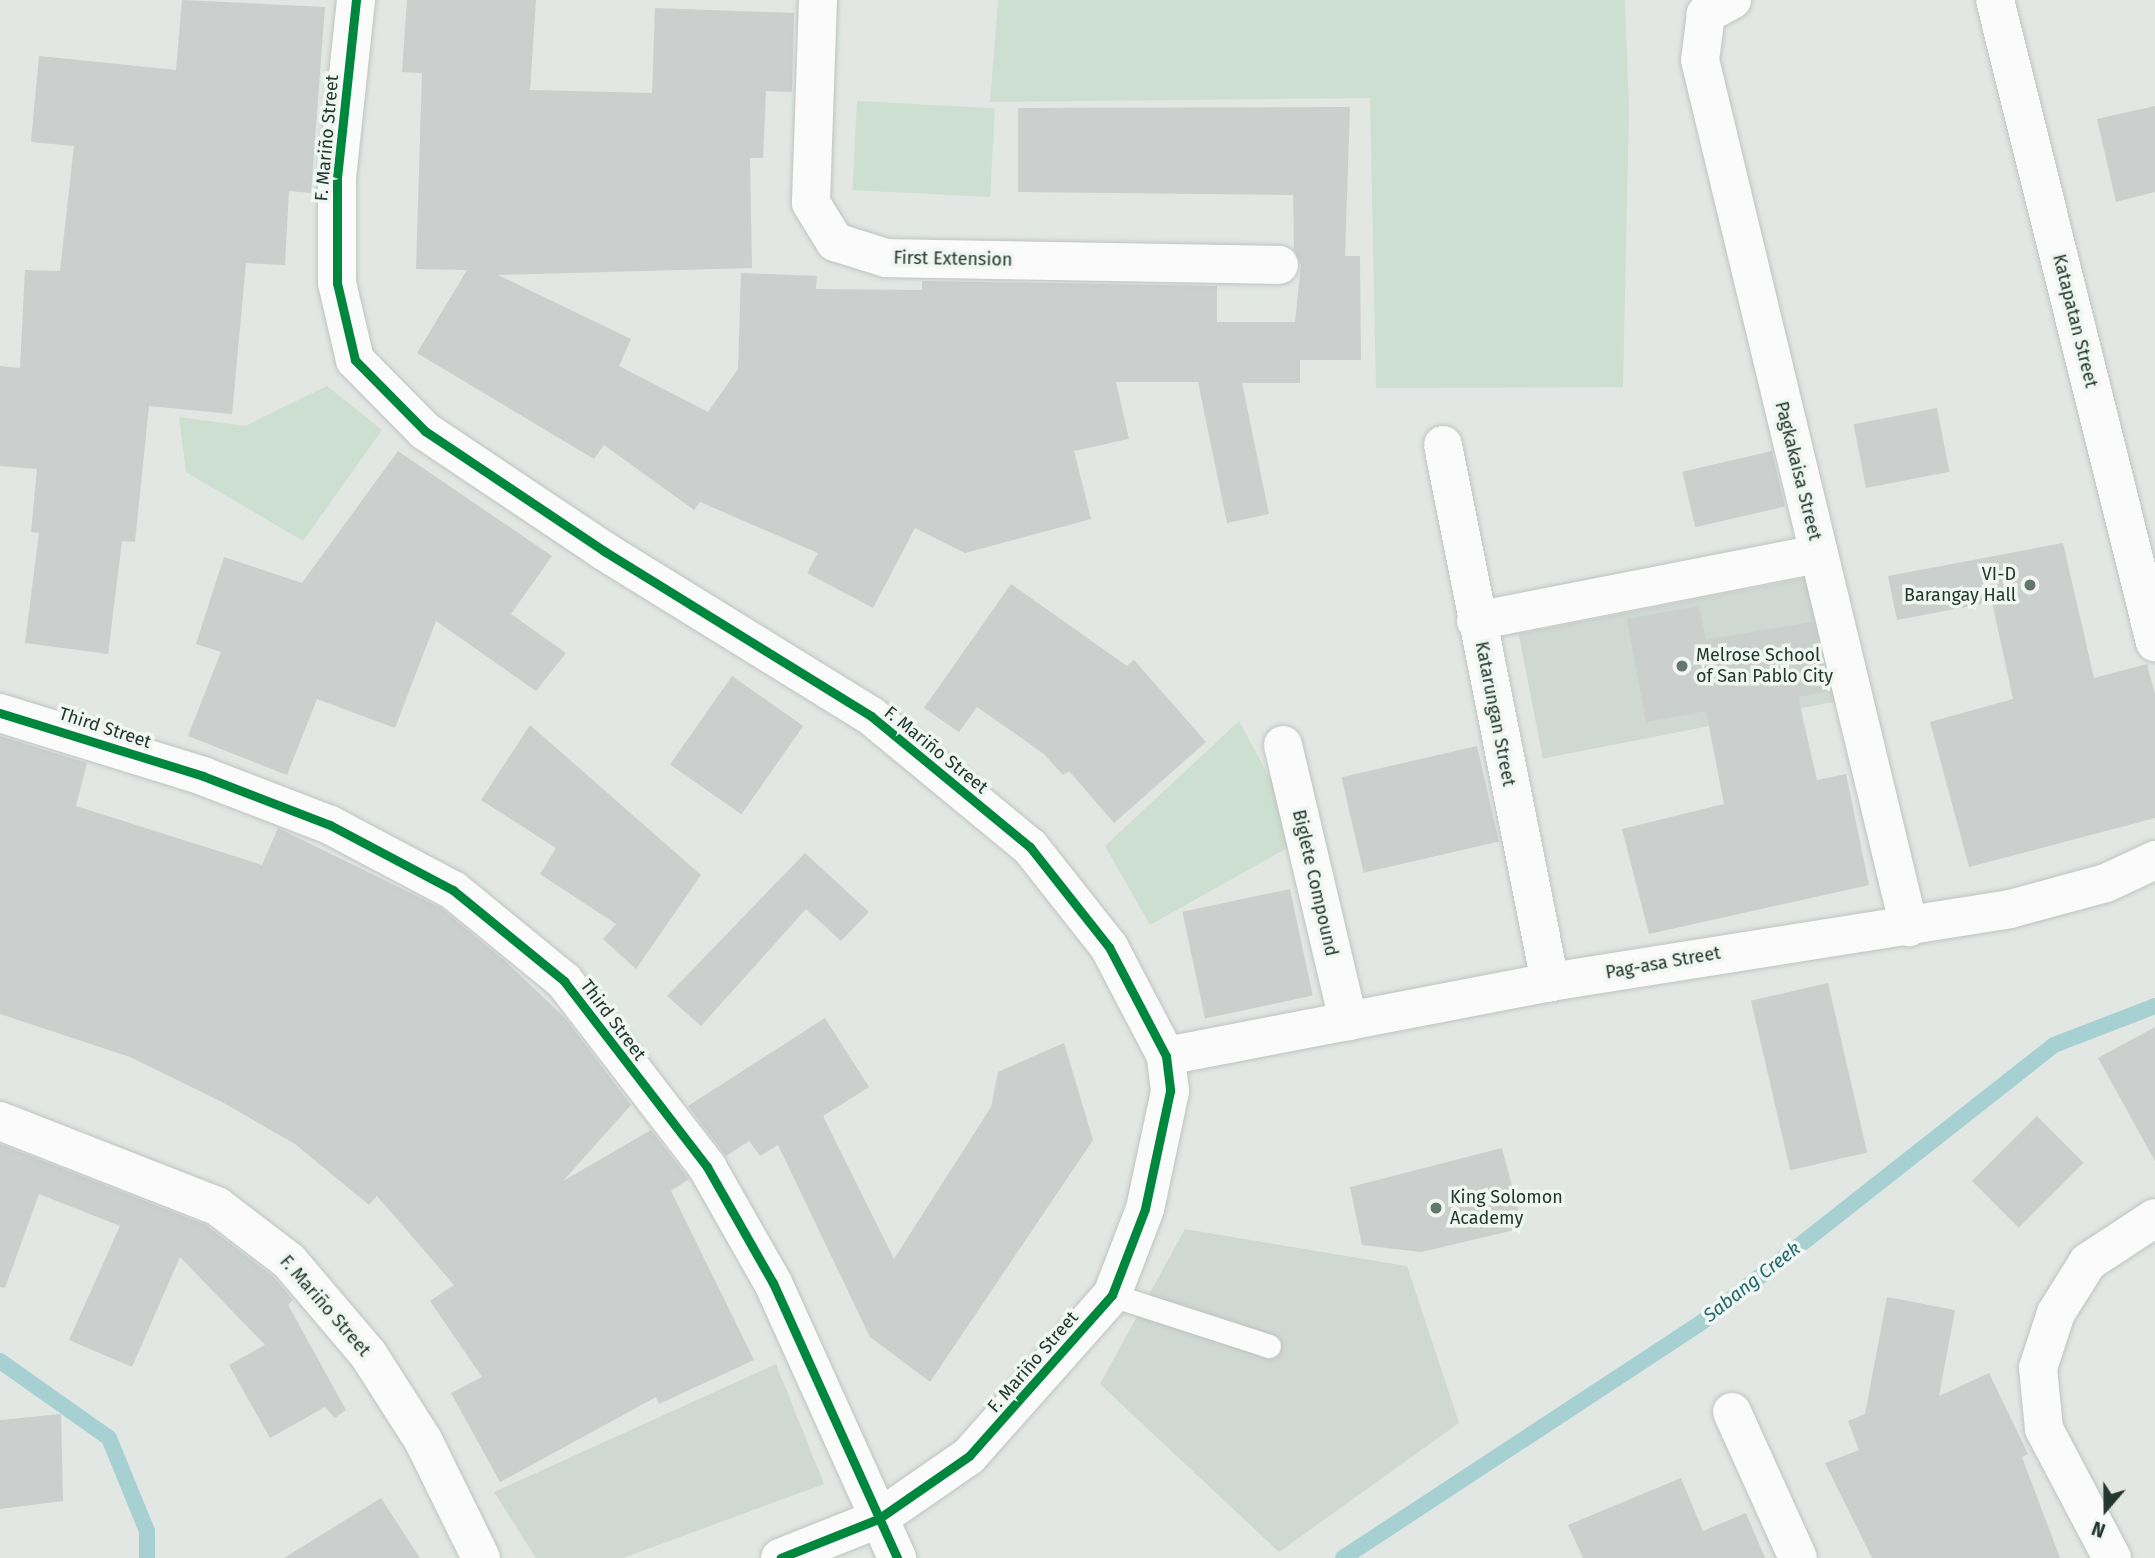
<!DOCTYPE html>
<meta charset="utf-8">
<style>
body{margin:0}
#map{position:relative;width:2155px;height:1558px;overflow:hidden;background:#e2e7e4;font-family:"Fira Sans",sans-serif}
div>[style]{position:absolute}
.built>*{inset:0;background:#d0d8d4;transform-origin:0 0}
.green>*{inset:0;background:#cddfd0;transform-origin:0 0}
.stream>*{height:16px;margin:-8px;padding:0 8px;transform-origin:8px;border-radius:8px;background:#a6d0d1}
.building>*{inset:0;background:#cbcfcd;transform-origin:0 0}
.roads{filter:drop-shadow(0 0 2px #bfc4c1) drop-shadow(0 0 2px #bfc4c1)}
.lane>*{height:23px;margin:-11.5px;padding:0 11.5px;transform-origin:11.5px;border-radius:11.5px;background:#fbfbfb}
.street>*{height:38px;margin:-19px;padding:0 19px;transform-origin:19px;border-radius:19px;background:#fbfbfb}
.secondary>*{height:38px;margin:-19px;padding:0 19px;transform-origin:19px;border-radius:19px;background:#fbfbfb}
.cycleway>*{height:9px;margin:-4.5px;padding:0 4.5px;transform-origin:4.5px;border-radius:4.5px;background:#00873e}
.dots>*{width:19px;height:19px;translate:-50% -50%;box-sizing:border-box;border:4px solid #f0f6f2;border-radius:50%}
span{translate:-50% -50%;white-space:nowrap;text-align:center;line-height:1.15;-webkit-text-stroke:7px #f0f6f2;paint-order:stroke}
.street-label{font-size:18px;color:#223730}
.poi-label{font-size:18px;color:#223730}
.right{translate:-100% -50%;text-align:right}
.left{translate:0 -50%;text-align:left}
.water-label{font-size:19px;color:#23686c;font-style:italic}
.north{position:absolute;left:2071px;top:1474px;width:70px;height:70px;-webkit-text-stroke:5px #f0f6f2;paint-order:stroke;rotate:200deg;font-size:19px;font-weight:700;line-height:28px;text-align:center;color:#223730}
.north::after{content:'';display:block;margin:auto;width:24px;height:32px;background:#223730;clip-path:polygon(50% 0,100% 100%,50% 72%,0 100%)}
</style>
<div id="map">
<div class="built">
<i style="left:1821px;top:575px;width:127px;height:308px;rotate:79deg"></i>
<i style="clip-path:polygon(1185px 1229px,1407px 1266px,1459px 1423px,1279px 1552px,1100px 1384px)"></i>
<i style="clip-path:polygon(776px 1364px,824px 1484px,623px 1558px,536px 1558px,494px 1492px)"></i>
</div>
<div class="green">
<i style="clip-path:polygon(998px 0,1625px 0,1629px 110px,1623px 387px,1376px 388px,1370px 98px,990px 102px)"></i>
<i style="left:857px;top:101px;width:138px;height:89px;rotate:3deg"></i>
<i style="clip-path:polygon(327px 386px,382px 430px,303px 541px,186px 472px,179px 417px,245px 426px)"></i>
<i style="clip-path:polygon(1239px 721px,1303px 839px,1150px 925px,1105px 846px)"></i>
</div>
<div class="stream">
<i style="left:0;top:1361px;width:133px;rotate:35.2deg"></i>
<i style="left:109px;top:1438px;width:100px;rotate:67.8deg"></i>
<i style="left:147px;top:1531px;width:27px;rotate:90deg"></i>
<i style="left:1343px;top:1558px;width:430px;rotate:-33.3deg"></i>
<i style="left:1702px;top:1322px;width:448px;rotate:-38.2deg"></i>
<i style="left:2054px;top:1045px;width:108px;rotate:-21.1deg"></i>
</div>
<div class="building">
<i style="clip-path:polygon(182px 0,325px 7px,311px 193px,289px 191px,285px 265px,246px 263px,232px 414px,149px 406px,135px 542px,122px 541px,108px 654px,25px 643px,39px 533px,31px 532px,37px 469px,0 466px,0 366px,20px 368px,25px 270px,60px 271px,74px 146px,31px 142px,39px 56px,176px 70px)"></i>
<i style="clip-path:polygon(407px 0,536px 0,530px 90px,652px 93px,655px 8px,794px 13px,792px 92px,766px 91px,763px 158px,750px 158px,752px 268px,498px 275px,631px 339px,619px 366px,708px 412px,738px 369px,741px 273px,817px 276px,816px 289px,922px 290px,922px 281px,1217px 286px,1217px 322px,1295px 322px,1301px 265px,1294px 250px,1293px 195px,1018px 192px,1018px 108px,1350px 107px,1345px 256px,1360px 256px,1361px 360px,1300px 360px,1300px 383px,1242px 383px,1269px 514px,1227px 523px,1198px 382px,1116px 382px,1129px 439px,1074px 451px,1091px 519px,965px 553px,915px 528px,873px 608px,807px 573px,818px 553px,700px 502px,694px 510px,604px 445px,594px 459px,417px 353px,467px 270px,416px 269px,422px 73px,402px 72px)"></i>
<i style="clip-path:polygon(2155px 106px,2155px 192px,2116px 202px,2097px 119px)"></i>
<i style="left:1937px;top:408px;width:65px;height:85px;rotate:79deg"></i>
<i style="clip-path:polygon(398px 451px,552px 556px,511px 614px,566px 653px,536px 691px,436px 621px,395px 728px,317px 699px,287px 775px,188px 736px,221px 652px,196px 644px,224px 557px,302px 583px)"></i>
<i style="left:1772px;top:451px;width:57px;height:92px;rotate:77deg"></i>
<i style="clip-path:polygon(2063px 543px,2094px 678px,2147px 664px,2155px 694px,2155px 818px,1969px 867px,1930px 722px,2013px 699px,1992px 602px,1897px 620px,1888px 576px)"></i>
<i style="clip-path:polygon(1011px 584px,1127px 666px,1134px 660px,1206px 742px,1114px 823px,1069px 771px,1063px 775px,1044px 754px,977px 707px,959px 732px,924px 708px)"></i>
<i style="clip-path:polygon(1699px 606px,1706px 640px,1813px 622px,1830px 691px,1798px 697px,1817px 780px,1846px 774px,1869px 885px,1649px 934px,1622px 829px,1724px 804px,1706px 711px,1646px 722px,1627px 619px)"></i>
<i style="left:732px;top:676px;width:87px;height:108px;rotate:35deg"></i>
<i style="clip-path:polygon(530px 725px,701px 875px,636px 969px,603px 939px,616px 924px,540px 874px,556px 848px,481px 800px)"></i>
<i style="clip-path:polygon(0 736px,87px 763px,76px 806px,262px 865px,278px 828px,441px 908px,505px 961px,565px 1018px,631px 1105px,563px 1181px,651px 1130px,689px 1179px,671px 1191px,754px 1360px,659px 1404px,656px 1397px,500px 1482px,451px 1393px,482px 1377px,430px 1301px,454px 1285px,377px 1196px,369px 1205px,295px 1144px,222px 1102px,130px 1057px,0 1014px)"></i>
<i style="left:1477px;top:746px;width:98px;height:139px;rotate:77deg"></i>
<i style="clip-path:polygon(805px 853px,869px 912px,841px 941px,806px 909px,701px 1026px,667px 996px)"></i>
<i style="left:1290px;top:889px;width:109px;height:110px;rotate:78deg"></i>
<i style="left:1828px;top:983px;width:174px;height:79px;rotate:77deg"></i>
<i style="clip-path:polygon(825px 1018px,869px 1087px,823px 1116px,894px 1259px,991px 1107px,998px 1072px,1064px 1043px,1093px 1140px,930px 1382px,870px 1337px,778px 1145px,760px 1156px,749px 1141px,726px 1156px,688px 1106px)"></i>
<i style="clip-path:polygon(2155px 1027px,2155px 1161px,2098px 1058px)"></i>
<i style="left:2037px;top:1116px;width:66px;height:92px;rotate:45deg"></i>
<i style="clip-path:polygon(0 1144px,206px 1225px,274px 1277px,293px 1300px,288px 1305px,346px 1410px,335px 1418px,325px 1407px,270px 1438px,229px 1365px,265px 1345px,180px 1257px,132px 1367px,69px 1340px,120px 1226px,39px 1194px,5px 1288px,0 1287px)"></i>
<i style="clip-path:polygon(1502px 1148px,1523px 1228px,1421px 1252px,1362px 1245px,1350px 1187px)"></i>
<i style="clip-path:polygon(1887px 1297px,1955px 1310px,1939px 1396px,1989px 1373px,2028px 1454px,2022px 1457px,2060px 1558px,1872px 1558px,1825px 1463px,1859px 1450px,1848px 1421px,1865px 1414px)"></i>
<i style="clip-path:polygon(61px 1414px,63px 1501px,0 1509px,0 1420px)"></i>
<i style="clip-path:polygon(1681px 1478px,1703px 1531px,1746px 1513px,1765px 1558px,1583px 1558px,1568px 1525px)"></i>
<i style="clip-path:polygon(381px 1498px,420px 1558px,284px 1558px)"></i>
</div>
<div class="roads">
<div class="lane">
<i style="left:1112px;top:1295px;width:165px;rotate:18deg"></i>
</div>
<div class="street">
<i style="left:818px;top:0;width:203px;rotate:92deg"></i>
<i style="left:811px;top:203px;width:46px;rotate:58.4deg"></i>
<i style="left:835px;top:242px;width:53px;rotate:17.4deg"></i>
<i style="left:886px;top:258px;width:393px;rotate:1deg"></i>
<i style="left:1732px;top:0;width:30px;rotate:152deg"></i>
<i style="left:1706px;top:14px;width:46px;rotate:97.4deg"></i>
<i style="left:1700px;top:60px;width:892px;rotate:76.45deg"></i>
<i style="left:1995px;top:0;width:662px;rotate:76.01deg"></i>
<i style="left:1443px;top:445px;width:548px;rotate:78.73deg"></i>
<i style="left:1476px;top:621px;width:349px;rotate:-11.1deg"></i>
<i style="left:0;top:713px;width:213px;rotate:17.2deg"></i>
<i style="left:203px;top:776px;width:136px;rotate:21.1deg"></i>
<i style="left:330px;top:825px;width:139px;rotate:27.9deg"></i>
<i style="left:453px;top:890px;width:144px;rotate:39.3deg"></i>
<i style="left:564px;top:981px;width:235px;rotate:52.4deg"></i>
<i style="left:707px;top:1167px;width:133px;rotate:60.4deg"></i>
<i style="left:773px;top:1283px;width:302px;rotate:65.7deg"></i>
<i style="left:1283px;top:745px;width:284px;rotate:76.7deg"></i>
<i style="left:0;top:1121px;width:233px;rotate:21.4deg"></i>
<i style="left:217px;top:1206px;width:91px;rotate:37.4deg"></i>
<i style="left:289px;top:1261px;width:122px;rotate:49.7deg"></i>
<i style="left:368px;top:1354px;width:102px;rotate:57.4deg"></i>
<i style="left:423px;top:1440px;width:131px;rotate:63.8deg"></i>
<i style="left:1732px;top:1412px;width:160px;rotate:65.7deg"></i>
<i style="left:780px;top:1558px;width:105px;rotate:-21.7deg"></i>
<i style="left:878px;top:1519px;width:111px;rotate:-34.7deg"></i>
<i style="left:969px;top:1456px;width:215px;rotate:-48.4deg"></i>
<i style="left:1112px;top:1295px;width:92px;rotate:-69deg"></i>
<i style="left:1145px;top:1209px;width:121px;rotate:-78deg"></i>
<i style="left:1170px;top:1091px;width:35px;rotate:-97deg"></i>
<i style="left:2112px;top:1558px;width:146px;rotate:-117.8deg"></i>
<i style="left:2044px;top:1429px;width:61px;rotate:-95.6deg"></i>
<i style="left:2038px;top:1368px;width:58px;rotate:-71.9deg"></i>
<i style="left:2056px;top:1313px;width:60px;rotate:-57.9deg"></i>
<i style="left:2088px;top:1262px;width:80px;rotate:-33.3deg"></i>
</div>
<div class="secondary">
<i style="left:356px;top:0;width:179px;rotate:96.1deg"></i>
<i style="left:337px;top:178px;width:105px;rotate:90deg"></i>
<i style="left:337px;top:283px;width:79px;rotate:76.8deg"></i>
<i style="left:355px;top:360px;width:100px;rotate:45.4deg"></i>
<i style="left:425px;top:431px;width:216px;rotate:33.8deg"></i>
<i style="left:604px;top:551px;width:314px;rotate:31.7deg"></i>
<i style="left:871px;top:716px;width:206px;rotate:39.5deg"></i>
<i style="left:1030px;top:847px;width:127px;rotate:51.7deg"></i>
<i style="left:1109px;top:947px;width:123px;rotate:62.4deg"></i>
<i style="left:1166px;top:1056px;width:391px;rotate:-10.9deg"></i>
<i style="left:1550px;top:982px;width:466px;rotate:-9deg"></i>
<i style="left:2010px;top:909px;width:99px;rotate:-15.2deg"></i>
<i style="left:2106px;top:883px;width:54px;rotate:-25.1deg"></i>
</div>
</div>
<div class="cycleway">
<i style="left:356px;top:0;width:179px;rotate:96.1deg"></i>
<i style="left:337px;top:178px;width:105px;rotate:90deg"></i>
<i style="left:337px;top:283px;width:79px;rotate:76.8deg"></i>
<i style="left:355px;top:360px;width:100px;rotate:45.4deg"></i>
<i style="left:425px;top:431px;width:216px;rotate:33.8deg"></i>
<i style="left:604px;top:551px;width:314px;rotate:31.7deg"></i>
<i style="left:871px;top:716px;width:206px;rotate:39.5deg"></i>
<i style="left:1030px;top:847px;width:127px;rotate:51.7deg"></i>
<i style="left:1109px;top:947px;width:123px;rotate:62.4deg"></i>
<i style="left:1166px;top:1056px;width:35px;rotate:83deg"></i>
<i style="left:1170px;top:1091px;width:121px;rotate:102deg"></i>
<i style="left:1145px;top:1209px;width:92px;rotate:111deg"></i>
<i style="left:1112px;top:1295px;width:215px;rotate:131.6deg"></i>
<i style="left:969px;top:1456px;width:111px;rotate:145.3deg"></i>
<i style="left:878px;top:1519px;width:105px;rotate:158.3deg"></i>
<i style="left:0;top:713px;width:213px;rotate:17.2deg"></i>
<i style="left:203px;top:776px;width:136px;rotate:21.1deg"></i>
<i style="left:330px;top:825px;width:139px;rotate:27.9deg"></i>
<i style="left:453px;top:890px;width:144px;rotate:39.3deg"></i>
<i style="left:564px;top:981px;width:235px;rotate:52.4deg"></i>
<i style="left:707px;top:1167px;width:133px;rotate:60.4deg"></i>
<i style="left:773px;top:1283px;width:302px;rotate:65.7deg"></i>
</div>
<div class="dots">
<i style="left:2030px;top:585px;background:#65756f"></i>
<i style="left:1682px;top:666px;background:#65756f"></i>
<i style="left:1436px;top:1208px;background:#65756f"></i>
</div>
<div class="street-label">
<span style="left:327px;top:138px;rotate:-85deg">F. Mariño Street</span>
<span style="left:953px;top:259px;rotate:1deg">First Extension</span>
<span style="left:2075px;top:321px;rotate:76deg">Katapatan Street</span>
<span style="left:1798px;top:471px;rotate:76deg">Pagkakaisa Street</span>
<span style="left:1495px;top:714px;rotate:79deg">Katarungan Street</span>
<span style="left:105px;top:728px;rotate:18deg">Third Street</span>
<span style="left:936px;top:750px;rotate:39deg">F. Mariño Street</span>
<span style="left:1315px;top:883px;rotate:77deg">Biglete Compound</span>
<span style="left:1663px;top:963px;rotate:-10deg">Pag-asa Street</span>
<span style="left:613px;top:1020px;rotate:53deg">Third Street</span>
<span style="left:325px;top:1306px;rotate:49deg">F. Mariño Street</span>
<span style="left:1033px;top:1362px;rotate:-49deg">F. Mariño Street</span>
</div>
<div class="poi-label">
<span class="right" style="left:2016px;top:585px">VI-D<br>Barangay Hall</span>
<span class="left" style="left:1696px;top:666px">Melrose School<br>of San Pablo City</span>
<span class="left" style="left:1450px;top:1208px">King Solomon<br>Academy</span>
</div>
<div class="water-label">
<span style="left:1752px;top:1282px;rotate:-38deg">Sabang Creek</span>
</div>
<div class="north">N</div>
</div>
